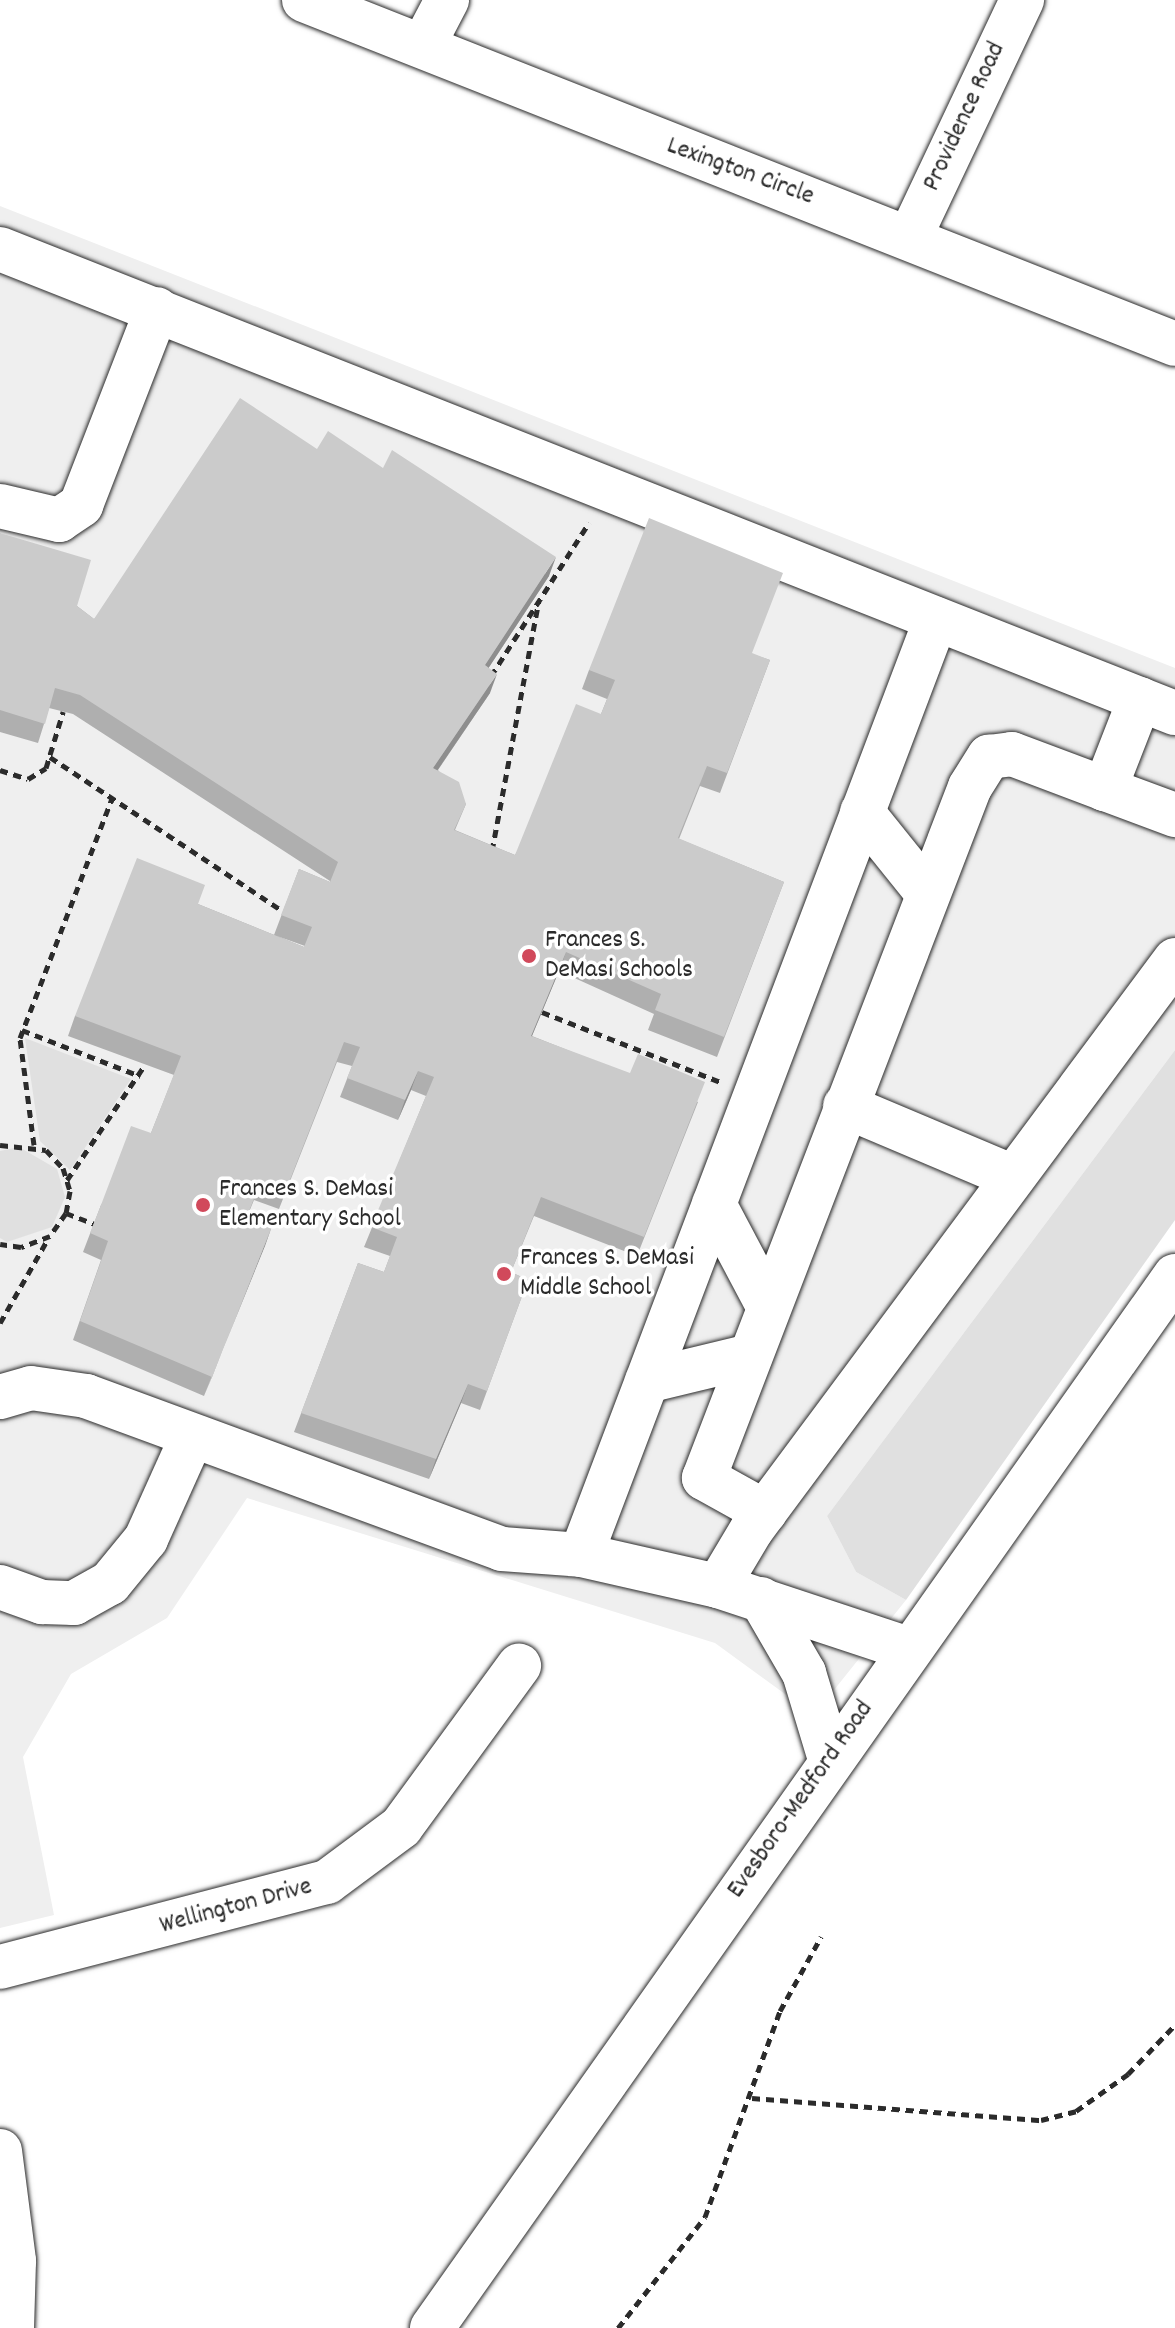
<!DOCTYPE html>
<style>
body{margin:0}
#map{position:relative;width:1175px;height:2328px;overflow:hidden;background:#fff;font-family:Dekko,sans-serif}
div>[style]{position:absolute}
.built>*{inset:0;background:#efefef}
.green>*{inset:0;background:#e0e0e0}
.path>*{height:5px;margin-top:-2.5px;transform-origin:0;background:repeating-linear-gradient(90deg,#2b2b2b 0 8px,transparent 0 14px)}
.roads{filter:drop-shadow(0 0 2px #2b2b2b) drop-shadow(0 0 2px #2b2b2b)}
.minor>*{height:44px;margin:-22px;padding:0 22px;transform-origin:22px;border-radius:22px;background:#fff}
.wall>*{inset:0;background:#afafaf}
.shaded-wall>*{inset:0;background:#8e8e8e}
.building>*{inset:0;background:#cbcbcb}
.dots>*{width:22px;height:22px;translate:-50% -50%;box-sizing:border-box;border:4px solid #fff;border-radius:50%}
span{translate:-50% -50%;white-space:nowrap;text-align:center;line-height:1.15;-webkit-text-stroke:7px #fff;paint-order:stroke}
.street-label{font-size:26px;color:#2b2b2b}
.poi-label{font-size:26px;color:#2b2b2b}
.left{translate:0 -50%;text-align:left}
</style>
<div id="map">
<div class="built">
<i style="clip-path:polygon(0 206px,1175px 668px,1175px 1050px,827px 1516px,856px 1572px,906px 1600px,814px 1715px,715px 1643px,247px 1498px,167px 1618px,71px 1674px,23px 1757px,54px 1915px,0 1928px)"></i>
</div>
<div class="green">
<i style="clip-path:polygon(25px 1038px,131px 1079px,70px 1170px,40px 1141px)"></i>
<i style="clip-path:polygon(1175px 1050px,1175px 1220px,906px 1600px,856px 1572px,827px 1516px)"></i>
<i style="clip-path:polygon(19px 1147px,57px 1169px,65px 1197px,52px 1227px,7px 1242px,0 1238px,0 1151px)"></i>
</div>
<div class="path">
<i style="left:491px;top:676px;width:182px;rotate:-57.4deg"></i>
<i style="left:50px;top:757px;width:279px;rotate:33.5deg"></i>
<i style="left:0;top:770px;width:29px;rotate:18deg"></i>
<i style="left:28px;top:779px;width:21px;rotate:-31deg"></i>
<i style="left:46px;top:768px;width:59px;rotate:-73.1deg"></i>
<i style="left:492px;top:851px;width:254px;rotate:-79.4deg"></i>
<i style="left:542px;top:1012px;width:192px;rotate:21.4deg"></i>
<i style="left:22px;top:1030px;width:127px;rotate:21.3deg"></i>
<i style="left:0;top:1145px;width:46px;rotate:6.2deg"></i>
<i style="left:46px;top:1150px;width:25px;rotate:47deg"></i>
<i style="left:63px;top:1168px;width:24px;rotate:73deg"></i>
<i style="left:70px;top:1191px;width:22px;rotate:100deg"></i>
<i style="left:66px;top:1213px;width:28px;rotate:125deg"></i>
<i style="left:50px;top:1236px;width:31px;rotate:159deg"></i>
<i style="left:21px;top:1247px;width:21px;rotate:-172deg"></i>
<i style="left:34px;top:1145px;width:108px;rotate:-97.5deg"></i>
<i style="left:20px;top:1038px;width:257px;rotate:-69deg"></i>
<i style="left:67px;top:1180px;width:139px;rotate:-55.9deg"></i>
<i style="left:66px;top:1213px;width:30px;rotate:21deg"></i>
<i style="left:0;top:1323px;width:99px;rotate:-60.3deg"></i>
<i style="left:752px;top:2098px;width:290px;rotate:4.4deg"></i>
<i style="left:1041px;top:2120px;width:36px;rotate:-14deg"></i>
<i style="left:1076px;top:2111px;width:64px;rotate:-35.4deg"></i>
<i style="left:1128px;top:2074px;width:68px;rotate:-46.2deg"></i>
<i style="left:618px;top:2328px;width:141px;rotate:-51.9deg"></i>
<i style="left:705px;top:2217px;width:219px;rotate:-70deg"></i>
<i style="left:780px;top:2011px;width:85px;rotate:-61deg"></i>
</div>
<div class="roads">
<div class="minor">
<i style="left:304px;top:0;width:936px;rotate:21.55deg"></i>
<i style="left:423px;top:46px;width:52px;rotate:-62.4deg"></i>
<i style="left:911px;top:235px;width:260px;rotate:-64.7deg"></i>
<i style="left:0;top:249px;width:1263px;rotate:21.55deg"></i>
<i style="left:0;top:506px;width:61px;rotate:13.3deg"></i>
<i style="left:59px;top:520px;width:27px;rotate:-34deg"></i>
<i style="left:81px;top:505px;width:210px;rotate:-68.8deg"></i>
<i style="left:1140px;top:699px;width:97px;rotate:111.3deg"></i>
<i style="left:1105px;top:789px;width:75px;rotate:20.4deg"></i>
<i style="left:862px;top:812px;width:105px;rotate:51.2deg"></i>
<i style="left:845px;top:1106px;width:182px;rotate:22.9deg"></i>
<i style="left:714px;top:1204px;width:113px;rotate:62.1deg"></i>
<i style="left:647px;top:1381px;width:106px;rotate:-13.6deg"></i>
<i style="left:0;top:1397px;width:32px;rotate:-16deg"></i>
<i style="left:31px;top:1388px;width:56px;rotate:8.3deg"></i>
<i style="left:86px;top:1396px;width:443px;rotate:20.2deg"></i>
<i style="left:502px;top:1549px;width:79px;rotate:4.3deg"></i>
<i style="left:581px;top:1555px;width:140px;rotate:12.8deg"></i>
<i style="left:718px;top:1586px;width:198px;rotate:18.3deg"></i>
<i style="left:765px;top:1512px;width:70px;rotate:-150.9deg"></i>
<i style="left:704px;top:1478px;width:740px;rotate:-68.95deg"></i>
<i style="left:970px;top:787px;width:36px;rotate:-58deg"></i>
<i style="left:989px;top:757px;width:23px;rotate:-7deg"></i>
<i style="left:1012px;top:754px;width:99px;rotate:20.6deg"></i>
<i style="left:581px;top:1555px;width:1001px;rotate:-69.23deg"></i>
<i style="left:718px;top:1586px;width:66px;rotate:-59.2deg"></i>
<i style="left:752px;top:1529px;width:709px;rotate:-53.37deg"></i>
<i style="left:0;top:1587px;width:45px;rotate:19.7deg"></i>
<i style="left:42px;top:1602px;width:32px;rotate:2deg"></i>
<i style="left:74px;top:1603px;width:41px;rotate:-29.1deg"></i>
<i style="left:110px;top:1583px;width:57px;rotate:-50.7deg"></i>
<i style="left:146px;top:1539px;width:110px;rotate:-65.8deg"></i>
<i style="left:761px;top:1599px;width:86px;rotate:59.8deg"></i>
<i style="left:804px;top:1673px;width:90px;rotate:73.2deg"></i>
<i style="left:0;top:1967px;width:338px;rotate:-14.6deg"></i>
<i style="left:327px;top:1882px;width:92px;rotate:-36.6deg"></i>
<i style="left:401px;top:1827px;width:200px;rotate:-53.8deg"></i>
<i style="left:0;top:2151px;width:111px;rotate:82.7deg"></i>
<i style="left:14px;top:2261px;width:67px;rotate:91.7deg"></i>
<i style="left:432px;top:2328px;width:1288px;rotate:-54.77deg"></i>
</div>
</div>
<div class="wall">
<i style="clip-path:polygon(317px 449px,549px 576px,489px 667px,490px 693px,438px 770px,466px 804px,455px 830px,515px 855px,601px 714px,607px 699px,582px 689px,589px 670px,752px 654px,770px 660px,720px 793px,700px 786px,679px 839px,784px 882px,717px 1057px,648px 1030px,654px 1014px,559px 971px,532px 1036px,698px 1102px,637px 1256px,534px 1216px,511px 1272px,528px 1280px,480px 1410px,461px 1403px,429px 1479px,294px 1432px,358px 1263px,384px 1272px,390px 1256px,364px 1247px,426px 1096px,411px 1090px,398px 1120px,340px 1097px,352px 1066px,337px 1062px,279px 1209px,254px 1200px,247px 1217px,272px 1226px,204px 1396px,73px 1340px,101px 1260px,83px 1252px,101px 1205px,151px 1133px,174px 1075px,68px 1036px,75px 1016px,198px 904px,304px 947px,305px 946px,274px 935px,299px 869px,330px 882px,330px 881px,73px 714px,49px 708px,38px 743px,0 732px,0 533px,77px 606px,94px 619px)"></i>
</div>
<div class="shaded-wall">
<i style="clip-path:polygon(556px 557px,549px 576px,478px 684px,485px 665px)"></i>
<i style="clip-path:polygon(497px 674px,490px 693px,426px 787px,433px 768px)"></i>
<i style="clip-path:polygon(566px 952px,559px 971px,524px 1055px,531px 1036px)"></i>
<i style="clip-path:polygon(418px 1071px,411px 1090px,398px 1120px,405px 1100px)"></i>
<i style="clip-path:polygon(272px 1226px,265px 1246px,204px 1396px,212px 1377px)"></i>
<i style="clip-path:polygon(468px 1384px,461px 1403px,429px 1479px,436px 1459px)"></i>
</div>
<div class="building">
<i style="clip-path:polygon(240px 398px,317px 449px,328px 431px,383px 468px,392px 450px,556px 557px,485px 665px,497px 674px,433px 768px,459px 782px,466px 804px,454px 830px,515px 855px,576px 704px,601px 714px,615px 680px,589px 670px,649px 518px,783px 573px,752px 653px,770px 660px,727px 773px,707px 766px,678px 838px,784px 882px,724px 1037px,655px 1010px,661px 994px,566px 952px,531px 1036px,630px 1073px,638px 1054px,705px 1082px,644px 1237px,541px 1197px,511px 1272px,528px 1280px,487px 1391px,468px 1384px,436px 1459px,301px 1413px,358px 1263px,384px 1272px,397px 1237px,371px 1227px,434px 1077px,418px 1071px,405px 1100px,347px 1078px,360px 1047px,344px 1042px,286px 1190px,261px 1181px,247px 1216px,272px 1226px,212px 1377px,80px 1321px,108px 1241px,90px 1233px,101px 1205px,131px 1126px,151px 1133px,181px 1056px,75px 1016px,137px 858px,205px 885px,198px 904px,304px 947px,312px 927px,281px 915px,299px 869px,330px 882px,338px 862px,80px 695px,55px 688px,45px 724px,0 710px,0 533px,91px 560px,77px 606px,94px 619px)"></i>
</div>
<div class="dots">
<i style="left:529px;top:956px;background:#d1495b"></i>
<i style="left:203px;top:1205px;background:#d1495b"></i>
<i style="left:504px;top:1274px;background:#d1495b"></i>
</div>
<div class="street-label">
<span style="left:965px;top:117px;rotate:-65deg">Providence Road</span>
<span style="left:740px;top:172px;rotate:20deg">Lexington Circle</span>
<span style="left:801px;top:1800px;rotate:-55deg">Evesboro-Medford Road</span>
<span style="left:236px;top:1907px;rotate:-15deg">Wellington Drive</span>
</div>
<div class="poi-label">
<span class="left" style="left:545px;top:956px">Frances S.<br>DeMasi Schools</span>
<span class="left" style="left:219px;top:1205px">Frances S. DeMasi<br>Elementary School</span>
<span class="left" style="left:520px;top:1274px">Frances S. DeMasi<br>Middle School</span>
</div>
</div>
